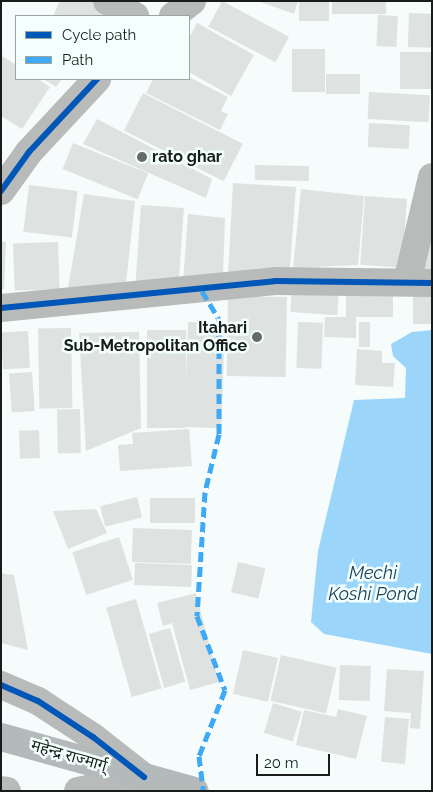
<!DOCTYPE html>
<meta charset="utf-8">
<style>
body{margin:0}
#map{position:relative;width:433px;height:792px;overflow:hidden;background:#f5fcfb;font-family:Raleway,"Noto Sans Devanagari",sans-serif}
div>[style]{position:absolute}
.water>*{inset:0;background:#9bd6fa}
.building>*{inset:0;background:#dee3e1;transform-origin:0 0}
.minor>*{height:28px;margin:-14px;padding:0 14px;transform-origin:14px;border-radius:14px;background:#b9bbbb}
.highway>*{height:28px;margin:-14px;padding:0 14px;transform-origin:14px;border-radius:14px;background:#b4b9b9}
.quiet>*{height:5px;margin-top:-2.5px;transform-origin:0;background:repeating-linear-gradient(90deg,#3fa9f5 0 10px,transparent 0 15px)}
.cycleway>*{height:6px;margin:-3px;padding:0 3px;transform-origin:3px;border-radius:3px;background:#0057b8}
.dots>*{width:14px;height:14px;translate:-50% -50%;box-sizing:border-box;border:2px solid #f2fffc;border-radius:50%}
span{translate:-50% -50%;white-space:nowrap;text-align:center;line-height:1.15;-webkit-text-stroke:5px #f2fffc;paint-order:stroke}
.poi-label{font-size:16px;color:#181d1c;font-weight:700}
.left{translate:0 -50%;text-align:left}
.right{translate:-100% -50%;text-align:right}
.street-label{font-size:16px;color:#181d1c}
.water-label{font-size:18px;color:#1d4156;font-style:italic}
.frame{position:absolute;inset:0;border:2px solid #181d1c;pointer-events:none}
.legend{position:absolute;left:15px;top:15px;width:175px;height:65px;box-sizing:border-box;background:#f2fffc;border:1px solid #9ba5a2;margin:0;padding:6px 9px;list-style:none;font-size:15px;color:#181d1c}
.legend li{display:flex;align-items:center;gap:10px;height:25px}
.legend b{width:25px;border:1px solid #9ba5a2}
.scale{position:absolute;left:256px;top:754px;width:74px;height:22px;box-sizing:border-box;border:2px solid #181d1c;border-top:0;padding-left:6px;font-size:15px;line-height:18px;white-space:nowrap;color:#181d1c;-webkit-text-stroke:4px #f2fffc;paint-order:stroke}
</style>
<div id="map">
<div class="water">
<i style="clip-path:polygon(432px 330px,432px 654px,324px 634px,311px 622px,318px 551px,354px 400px,405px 398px,406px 368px,393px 356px,391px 344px,412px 332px)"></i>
</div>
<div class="building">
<i style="clip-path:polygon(60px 1px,93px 1px,123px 16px,53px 16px)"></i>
<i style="left:222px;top:1px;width:76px;height:29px;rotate:28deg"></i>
<i style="clip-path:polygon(258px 1px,298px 1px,294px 14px)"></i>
<i style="left:299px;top:1px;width:30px;height:20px"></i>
<i style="left:332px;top:1px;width:54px;height:13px"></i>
<i style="left:409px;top:13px;width:23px;height:34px;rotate:2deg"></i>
<i style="left:378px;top:15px;width:20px;height:31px;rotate:3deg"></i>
<i style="clip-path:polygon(197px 23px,254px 55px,231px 96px,189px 72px,189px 38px)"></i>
<i style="left:292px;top:49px;width:33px;height:43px"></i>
<i style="left:432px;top:52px;width:37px;height:32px;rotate:90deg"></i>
<i style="clip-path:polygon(1px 55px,16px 65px,16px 79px,38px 79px,50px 87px,22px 129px,1px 116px)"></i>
<i style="left:326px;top:74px;width:34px;height:20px"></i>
<i style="clip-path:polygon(189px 77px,228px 97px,221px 111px,228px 114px,220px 130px,146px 93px,153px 79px)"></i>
<i style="clip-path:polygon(43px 79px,62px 79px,56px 87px)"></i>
<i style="left:369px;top:92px;width:61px;height:27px;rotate:3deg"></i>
<i style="left:143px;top:93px;width:112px;height:42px;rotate:27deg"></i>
<i style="clip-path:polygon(97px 119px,212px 179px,206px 198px,83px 144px)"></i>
<i style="left:369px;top:123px;width:41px;height:24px;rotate:3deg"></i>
<i style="left:73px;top:143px;width:81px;height:28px;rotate:22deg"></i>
<i style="left:255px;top:165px;width:54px;height:15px;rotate:1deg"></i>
<i style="clip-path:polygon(233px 183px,296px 187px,290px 268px,228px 275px)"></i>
<i style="left:29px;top:185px;width:49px;height:47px;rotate:7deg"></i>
<i style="clip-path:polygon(301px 189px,364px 196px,358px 265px,293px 268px)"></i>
<i style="clip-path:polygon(84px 194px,135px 201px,126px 283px,68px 288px)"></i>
<i style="left:365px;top:196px;width:42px;height:69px;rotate:4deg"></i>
<i style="left:141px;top:205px;width:43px;height:78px;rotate:4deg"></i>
<i style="clip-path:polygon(188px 214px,225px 218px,223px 275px,183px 283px)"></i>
<i style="clip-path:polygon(426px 234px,432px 235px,432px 273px,424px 272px)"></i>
<i style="clip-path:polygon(1px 242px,6px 242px,4px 289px,1px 289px)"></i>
<i style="left:58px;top:242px;width:47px;height:45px;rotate:88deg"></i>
<i style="left:292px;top:287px;width:47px;height:25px;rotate:4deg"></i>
<i style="clip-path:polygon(346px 290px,393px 290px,393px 317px,356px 317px,356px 338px,324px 337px,325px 317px,346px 317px)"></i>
<i style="left:413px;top:292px;width:19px;height:32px"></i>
<i style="left:228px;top:296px;width:59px;height:80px;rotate:1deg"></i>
<i style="left:188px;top:322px;width:37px;height:105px;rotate:2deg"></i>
<i style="left:298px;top:322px;width:25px;height:46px;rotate:2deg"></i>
<i style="left:359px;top:322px;width:11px;height:25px"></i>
<i style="left:71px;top:328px;width:80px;height:33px;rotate:89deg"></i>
<i style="left:147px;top:330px;width:39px;height:98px"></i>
<i style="left:28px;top:331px;width:37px;height:27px;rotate:87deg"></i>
<i style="clip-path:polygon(139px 332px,141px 428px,86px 451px,79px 333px)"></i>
<i style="clip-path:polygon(357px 349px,382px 351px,382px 363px,395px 363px,393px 387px,355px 385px)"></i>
<i style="left:32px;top:372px;width:39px;height:23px;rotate:86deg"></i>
<i style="left:80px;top:409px;width:44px;height:23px;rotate:89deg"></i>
<i style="clip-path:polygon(189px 429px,192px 466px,120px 471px,118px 445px,133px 444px,132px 433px)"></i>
<i style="left:39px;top:430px;width:28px;height:20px;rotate:88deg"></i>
<i style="left:137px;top:497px;width:21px;height:38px;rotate:76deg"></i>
<i style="left:150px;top:498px;width:45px;height:25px"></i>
<i style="clip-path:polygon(96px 509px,107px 533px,68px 549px,53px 511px)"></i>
<i style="left:133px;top:528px;width:59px;height:34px;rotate:2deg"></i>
<i style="left:119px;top:537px;width:45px;height:49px;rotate:72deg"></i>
<i style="left:238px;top:562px;width:28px;height:31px;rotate:13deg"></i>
<i style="left:135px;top:563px;width:57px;height:22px;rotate:2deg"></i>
<i style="clip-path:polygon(1px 573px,14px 575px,28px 650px,1px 643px)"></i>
<i style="clip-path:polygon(196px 593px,219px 682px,190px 690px,172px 623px,163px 626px,157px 603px)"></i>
<i style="left:136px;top:599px;width:93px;height:31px;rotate:74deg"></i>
<i style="left:170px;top:628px;width:56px;height:22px;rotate:74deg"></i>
<i style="left:243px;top:650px;width:36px;height:45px;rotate:13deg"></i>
<i style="left:281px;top:655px;width:57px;height:47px;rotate:13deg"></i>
<i style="left:340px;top:665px;width:31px;height:35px;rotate:2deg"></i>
<i style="clip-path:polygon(387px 669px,424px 671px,420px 729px,410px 728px,411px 713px,384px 711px)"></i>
<i style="left:273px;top:703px;width:30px;height:31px;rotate:17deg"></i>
<i style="clip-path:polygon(338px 709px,367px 716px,356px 759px,296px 745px,304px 710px,336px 717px)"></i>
<i style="left:385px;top:717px;width:24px;height:45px;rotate:5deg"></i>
</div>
<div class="minor">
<i style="left:107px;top:1px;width:32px;rotate:28deg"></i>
<i style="left:173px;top:16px;width:24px;rotate:-38deg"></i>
<i style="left:1px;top:191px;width:48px;rotate:-54.3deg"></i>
<i style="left:29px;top:152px;width:100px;rotate:-47deg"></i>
<i style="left:407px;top:282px;width:108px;rotate:-76.6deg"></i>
<i style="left:1px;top:308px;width:275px;rotate:-5.6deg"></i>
<i style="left:275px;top:281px;width:157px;rotate:0.7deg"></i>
<i style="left:1px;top:685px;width:40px;rotate:23.4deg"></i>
<i style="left:38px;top:701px;width:66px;rotate:33.2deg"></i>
<i style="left:93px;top:737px;width:65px;rotate:38.1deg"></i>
<i style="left:1px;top:790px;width:6px;rotate:9deg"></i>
<i style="left:78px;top:791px;width:67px;rotate:-12deg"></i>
</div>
<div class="highway">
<i style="left:1px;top:737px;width:201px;rotate:15.6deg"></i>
</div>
<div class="quiet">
<i style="left:202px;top:291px;width:33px;rotate:59deg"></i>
<i style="left:219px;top:319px;width:115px;rotate:90deg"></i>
<i style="left:219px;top:434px;width:60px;rotate:103.6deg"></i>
<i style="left:205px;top:492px;width:124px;rotate:93.7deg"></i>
<i style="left:197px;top:616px;width:79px;rotate:69.3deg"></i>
<i style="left:225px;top:690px;width:71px;rotate:111.5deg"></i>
<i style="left:199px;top:756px;width:35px;rotate:83deg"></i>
</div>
<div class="cycleway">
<i style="left:1px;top:191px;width:48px;rotate:-54.3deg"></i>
<i style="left:29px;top:152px;width:100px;rotate:-47deg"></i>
<i style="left:1px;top:308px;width:275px;rotate:-5.6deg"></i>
<i style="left:275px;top:281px;width:157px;rotate:0.7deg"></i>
<i style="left:1px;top:685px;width:40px;rotate:23.4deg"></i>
<i style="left:38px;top:701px;width:66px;rotate:33.2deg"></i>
<i style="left:93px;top:737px;width:65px;rotate:38.1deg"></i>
</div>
<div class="dots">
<i style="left:142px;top:157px;background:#656b6a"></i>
<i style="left:257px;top:337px;background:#656b6a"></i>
</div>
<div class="poi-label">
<span class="left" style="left:152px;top:157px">rato ghar</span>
<span class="right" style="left:247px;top:337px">Itahari<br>Sub-Metropolitan Office</span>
</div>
<div class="street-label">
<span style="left:69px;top:756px;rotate:16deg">महेन्द्र राज्मार्ग्</span>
</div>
<div class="water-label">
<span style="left:373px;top:584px">Mechi<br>Koshi Pond</span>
</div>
<div class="frame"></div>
<ul class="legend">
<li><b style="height:6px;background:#0057b8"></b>Cycle path</li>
<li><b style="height:6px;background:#3fa9f5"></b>Path</li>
</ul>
<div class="scale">20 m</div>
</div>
